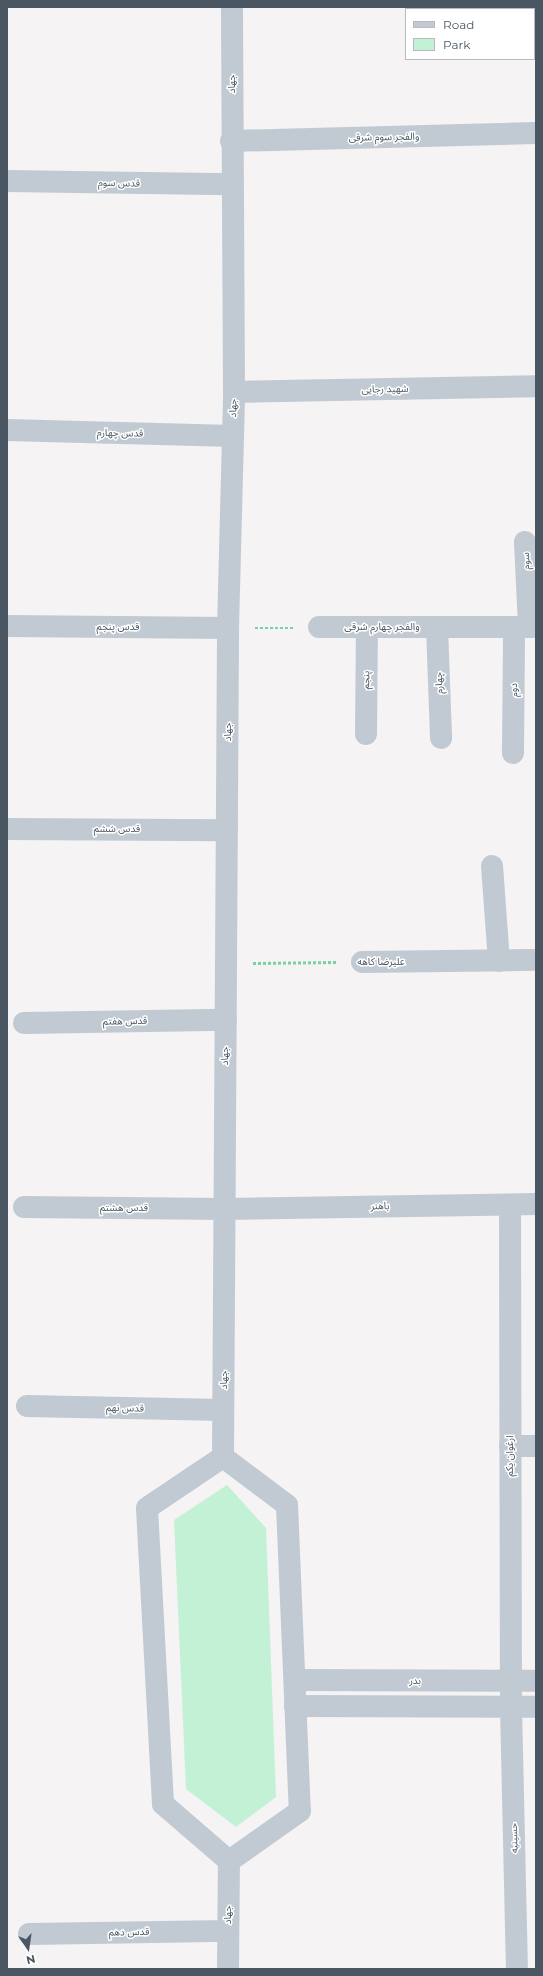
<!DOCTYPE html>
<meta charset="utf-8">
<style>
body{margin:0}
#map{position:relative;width:543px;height:1976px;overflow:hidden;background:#f5f3f3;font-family:Montserrat,"Noto Sans Arabic",sans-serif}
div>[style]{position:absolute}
.green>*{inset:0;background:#c3f1d5}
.path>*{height:2.5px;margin-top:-1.25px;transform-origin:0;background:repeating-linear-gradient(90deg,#7ad0a6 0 3px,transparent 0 5px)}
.minor>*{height:22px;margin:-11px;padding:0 11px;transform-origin:11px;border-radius:11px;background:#c1cad2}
.tertiary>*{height:22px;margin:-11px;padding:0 11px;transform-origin:11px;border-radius:11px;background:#c1cad2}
span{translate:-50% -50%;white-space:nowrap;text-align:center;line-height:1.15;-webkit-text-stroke:3px #fff;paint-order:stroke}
.street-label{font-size:10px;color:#4a5661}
.frame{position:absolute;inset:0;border:8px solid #4a5661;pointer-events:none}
.legend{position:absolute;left:405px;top:8px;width:130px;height:52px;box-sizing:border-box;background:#fff;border:1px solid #b7bbc0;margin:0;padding:5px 7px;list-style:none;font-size:12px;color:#4a5661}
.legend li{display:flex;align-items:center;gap:8px;height:20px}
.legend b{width:20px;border:1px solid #b7bbc0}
.north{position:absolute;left:8px;top:1928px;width:40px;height:40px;-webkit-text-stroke:3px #fff;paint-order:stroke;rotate:167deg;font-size:11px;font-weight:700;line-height:16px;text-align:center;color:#4a5661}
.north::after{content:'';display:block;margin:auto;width:14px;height:18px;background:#4a5661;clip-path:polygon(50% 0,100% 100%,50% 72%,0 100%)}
</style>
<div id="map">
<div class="green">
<i style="clip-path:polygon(227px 1485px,266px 1528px,276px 1797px,236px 1827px,186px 1789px,174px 1520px)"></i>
</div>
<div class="path">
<i style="left:255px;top:628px;width:39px"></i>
<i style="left:253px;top:963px;width:83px;rotate:-0.7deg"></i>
</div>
<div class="minor">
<i style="left:231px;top:141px;width:305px;rotate:-1.5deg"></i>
<i style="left:7px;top:181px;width:225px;rotate:0.8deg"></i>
<i style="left:234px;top:392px;width:302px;rotate:-1.1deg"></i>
<i style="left:7px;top:430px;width:226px;rotate:1.5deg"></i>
<i style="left:525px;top:542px;width:85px;rotate:87.3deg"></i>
<i style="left:7px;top:626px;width:221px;rotate:0.5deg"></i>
<i style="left:319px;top:627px;width:217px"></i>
<i style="left:437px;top:627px;width:111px;rotate:87.9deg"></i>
<i style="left:366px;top:734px;width:107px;rotate:-89.5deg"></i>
<i style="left:513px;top:753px;width:126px;rotate:-89.5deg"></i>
<i style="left:7px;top:829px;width:220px;rotate:0.3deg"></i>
<i style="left:492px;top:866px;width:95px;rotate:85.8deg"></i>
<i style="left:362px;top:962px;width:174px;rotate:-0.7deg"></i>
<i style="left:24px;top:1023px;width:202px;rotate:-0.9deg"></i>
<i style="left:510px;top:1205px;width:502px;rotate:89.89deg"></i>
<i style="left:511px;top:1707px;width:262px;rotate:88.7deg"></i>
<i style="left:24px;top:1207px;width:200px;rotate:0.6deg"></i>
<i style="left:224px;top:1209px;width:312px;rotate:-0.9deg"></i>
<i style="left:27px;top:1406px;width:196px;rotate:1.2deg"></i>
<i style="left:510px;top:1446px;width:26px"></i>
<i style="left:29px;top:1934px;width:199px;rotate:-0.9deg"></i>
</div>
<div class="tertiary">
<i style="left:223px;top:1457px;width:829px;rotate:-89.65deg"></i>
<i style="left:228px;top:628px;width:236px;rotate:-88.5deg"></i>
<i style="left:234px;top:392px;width:385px;rotate:-90.3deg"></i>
<i style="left:223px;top:1457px;width:80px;rotate:36.9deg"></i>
<i style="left:287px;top:1505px;width:306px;rotate:87.6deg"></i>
<i style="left:300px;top:1811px;width:87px;rotate:144.8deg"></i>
<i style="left:229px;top:1861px;width:87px;rotate:-139.2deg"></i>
<i style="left:163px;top:1804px;width:296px;rotate:-93.1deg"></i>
<i style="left:147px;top:1508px;width:92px;rotate:-33.9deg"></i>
<i style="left:295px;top:1680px;width:241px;rotate:0.2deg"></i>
<i style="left:295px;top:1706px;width:241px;rotate:0.2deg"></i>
<i style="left:228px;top:1969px;width:108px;rotate:-89.5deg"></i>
</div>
<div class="street-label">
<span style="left:232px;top:84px;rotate:-90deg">جهاد</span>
<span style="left:384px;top:137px;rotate:-1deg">والفجر سوم شرقی</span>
<span style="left:119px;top:183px;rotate:1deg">قدس سوم</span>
<span style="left:385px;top:389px;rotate:-1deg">شهید رجایی</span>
<span style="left:233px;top:408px;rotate:-89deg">جهاد</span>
<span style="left:120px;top:433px;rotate:1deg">قدس چهارم</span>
<span style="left:526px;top:561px;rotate:-92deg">سوم</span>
<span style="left:118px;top:627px">قدس پنجم</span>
<span style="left:382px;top:627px">والفجر چهارم شرقی</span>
<span style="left:366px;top:680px;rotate:-89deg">پنجم</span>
<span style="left:439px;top:683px;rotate:-92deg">چهارم</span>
<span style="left:514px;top:690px;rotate:-90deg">دوم</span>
<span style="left:228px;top:732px;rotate:-90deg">جهاد</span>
<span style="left:117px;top:829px">قدس ششم</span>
<span style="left:381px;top:962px">علیرضا کاهه</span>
<span style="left:125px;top:1021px;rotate:-1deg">قدس هفتم</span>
<span style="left:225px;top:1056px;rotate:-90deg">جهاد</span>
<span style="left:380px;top:1206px;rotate:-1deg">باهنر</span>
<span style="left:124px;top:1208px">قدس هشتم</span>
<span style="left:224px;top:1380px;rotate:-90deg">جهاد</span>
<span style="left:125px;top:1408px;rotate:1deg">قدس نهم</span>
<span style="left:510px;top:1456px;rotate:-90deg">ارغوان یکم</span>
<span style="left:415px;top:1681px">بدر</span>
<span style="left:514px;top:1838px;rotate:-91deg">حسینیه</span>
<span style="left:228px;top:1915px;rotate:-90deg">جهاد</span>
<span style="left:129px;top:1932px;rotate:-1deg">قدس دهم</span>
</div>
<div class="frame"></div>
<ul class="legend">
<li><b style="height:5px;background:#c1cad2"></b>Road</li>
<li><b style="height:11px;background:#c3f1d5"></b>Park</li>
</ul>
<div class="north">N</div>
</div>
